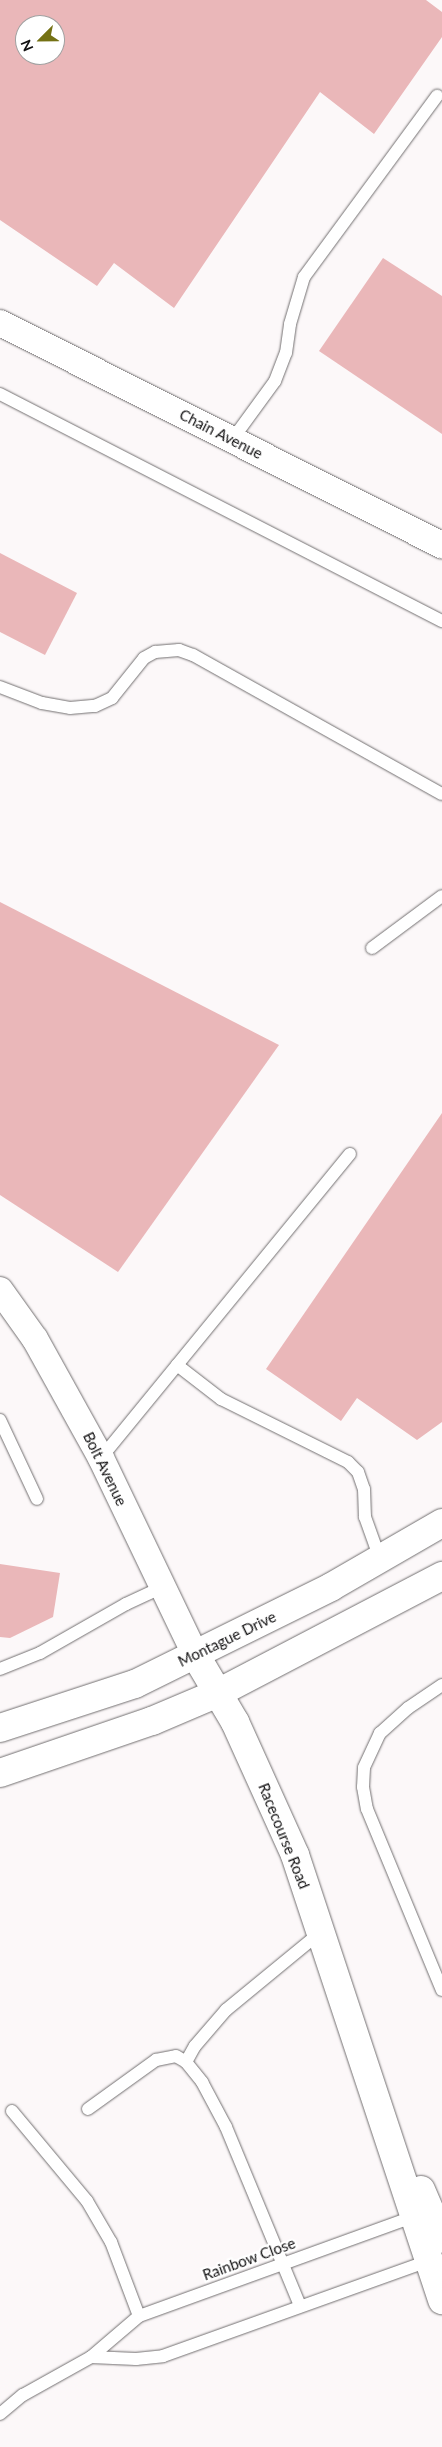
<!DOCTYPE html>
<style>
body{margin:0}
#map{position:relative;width:442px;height:2447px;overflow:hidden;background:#fcf8f9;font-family:Lato,sans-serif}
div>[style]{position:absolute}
.building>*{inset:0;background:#eab7b9}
.roads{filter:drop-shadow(0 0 1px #726f70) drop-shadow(0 0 1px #726f70)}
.lane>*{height:12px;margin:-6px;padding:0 6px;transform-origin:6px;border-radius:6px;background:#fff}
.street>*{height:26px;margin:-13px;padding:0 13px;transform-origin:13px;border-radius:13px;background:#fff}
.secondary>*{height:28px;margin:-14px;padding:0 14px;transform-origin:14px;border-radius:14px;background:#fff}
span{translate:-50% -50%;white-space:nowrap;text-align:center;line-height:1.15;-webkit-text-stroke:4.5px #fff;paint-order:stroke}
.street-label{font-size:15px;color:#121112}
.north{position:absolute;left:15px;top:15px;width:50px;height:50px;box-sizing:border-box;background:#fff;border:1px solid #a0a0a0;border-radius:50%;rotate:247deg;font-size:14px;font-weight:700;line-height:20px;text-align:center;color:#121112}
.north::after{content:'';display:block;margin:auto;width:18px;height:22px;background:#747114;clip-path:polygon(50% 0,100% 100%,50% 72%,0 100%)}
</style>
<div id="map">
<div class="building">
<i style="clip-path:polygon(evenodd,0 0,426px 0,442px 12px,442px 37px,374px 134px,320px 92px,174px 308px,114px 263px,97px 286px,0 220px,0 0,25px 25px,55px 25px,55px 55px,25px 55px,25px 25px)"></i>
<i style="clip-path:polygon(383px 258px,442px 296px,442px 434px,319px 351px)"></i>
<i style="clip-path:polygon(0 553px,77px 593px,45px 655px,0 632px)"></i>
<i style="clip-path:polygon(0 902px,279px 1045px,118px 1272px,0 1195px)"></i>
<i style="clip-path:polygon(442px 1113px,442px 1422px,417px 1440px,357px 1398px,341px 1421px,266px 1369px)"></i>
<i style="clip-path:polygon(0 1564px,60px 1573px,53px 1617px,10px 1638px,0 1637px)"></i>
</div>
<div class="roads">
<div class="lane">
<i style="left:0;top:394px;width:497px;rotate:27.2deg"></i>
<i style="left:232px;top:440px;width:73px;rotate:-53.9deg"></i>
<i style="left:275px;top:381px;width:30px;rotate:-69deg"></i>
<i style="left:286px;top:353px;width:29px;rotate:-82deg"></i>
<i style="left:290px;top:324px;width:49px;rotate:-73.4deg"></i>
<i style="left:304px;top:277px;width:225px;rotate:-53.7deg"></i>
<i style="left:0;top:687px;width:45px;rotate:20.9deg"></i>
<i style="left:42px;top:703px;width:28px;rotate:10deg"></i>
<i style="left:70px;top:708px;width:25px;rotate:-5deg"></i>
<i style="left:95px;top:706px;width:19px;rotate:-25deg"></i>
<i style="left:112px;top:698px;width:51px;rotate:-51.3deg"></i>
<i style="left:144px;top:658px;width:13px;rotate:-29deg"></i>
<i style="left:155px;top:652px;width:24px;rotate:-5deg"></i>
<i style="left:179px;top:650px;width:15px;rotate:20deg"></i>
<i style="left:193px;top:655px;width:285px;rotate:29.2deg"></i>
<i style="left:372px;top:948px;width:87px;rotate:-36.6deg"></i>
<i style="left:177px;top:1365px;width:56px;rotate:37.7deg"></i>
<i style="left:221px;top:1399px;width:142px;rotate:26.4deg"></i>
<i style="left:348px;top:1462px;width:14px;rotate:45deg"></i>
<i style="left:358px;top:1472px;width:18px;rotate:71deg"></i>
<i style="left:364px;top:1489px;width:28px;rotate:88deg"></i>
<i style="left:365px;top:1517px;width:45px;rotate:70.3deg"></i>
<i style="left:0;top:1420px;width:87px;rotate:64.9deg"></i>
<i style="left:101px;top:1458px;width:393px;rotate:-50.7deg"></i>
<i style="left:0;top:1669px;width:43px;rotate:-21.8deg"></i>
<i style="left:40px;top:1653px;width:99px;rotate:-29.7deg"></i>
<i style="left:126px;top:1604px;width:38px;rotate:-25deg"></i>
<i style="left:442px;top:1685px;width:41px;rotate:145.9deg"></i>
<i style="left:408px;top:1708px;width:38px;rotate:138deg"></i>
<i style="left:380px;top:1733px;width:38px;rotate:115deg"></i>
<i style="left:364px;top:1768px;width:19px;rotate:93deg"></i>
<i style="left:363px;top:1787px;width:22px;rotate:80deg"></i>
<i style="left:367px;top:1809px;width:196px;rotate:67.5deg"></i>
<i style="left:186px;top:2062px;width:18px;rotate:-61deg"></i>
<i style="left:195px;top:2046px;width:48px;rotate:-49.3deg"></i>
<i style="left:226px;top:2010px;width:123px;rotate:-39.4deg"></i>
<i style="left:88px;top:2109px;width:84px;rotate:-35.8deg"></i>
<i style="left:156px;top:2060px;width:20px;rotate:-11deg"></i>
<i style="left:176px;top:2056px;width:12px;rotate:31deg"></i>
<i style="left:186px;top:2062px;width:26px;rotate:51deg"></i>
<i style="left:202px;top:2082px;width:51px;rotate:61.9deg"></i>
<i style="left:226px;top:2127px;width:194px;rotate:67.5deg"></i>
<i style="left:12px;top:2111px;width:117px;rotate:50.2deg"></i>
<i style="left:87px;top:2201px;width:48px;rotate:59.7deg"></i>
<i style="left:111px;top:2242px;width:79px;rotate:69.3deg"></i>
<i style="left:91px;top:2357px;width:45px;rotate:2.5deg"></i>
<i style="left:136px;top:2359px;width:27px;rotate:-6deg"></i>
<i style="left:163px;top:2356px;width:285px;rotate:-19.7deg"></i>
<i style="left:0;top:2414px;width:30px;rotate:-40deg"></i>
<i style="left:23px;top:2395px;width:78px;rotate:-29.2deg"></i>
<i style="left:91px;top:2357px;width:63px;rotate:-40.5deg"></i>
<i style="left:139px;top:2316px;width:297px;rotate:-19.9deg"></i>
</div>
<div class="street">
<i style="left:0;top:323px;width:495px;rotate:26.7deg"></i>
<i style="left:0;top:1290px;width:60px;rotate:54.5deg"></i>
<i style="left:35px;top:1339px;width:136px;rotate:61deg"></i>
<i style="left:101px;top:1458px;width:220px;rotate:64.4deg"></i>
</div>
<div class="secondary">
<i style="left:196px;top:1656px;width:77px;rotate:59.4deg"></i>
<i style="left:235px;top:1722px;width:146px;rotate:65.7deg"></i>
<i style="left:295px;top:1855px;width:469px;rotate:71.7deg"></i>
<i style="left:0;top:1728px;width:142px;rotate:-18.1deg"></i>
<i style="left:135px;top:1684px;width:219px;rotate:-26.3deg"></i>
<i style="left:331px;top:1587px;width:128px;rotate:-30deg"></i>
<i style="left:0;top:1773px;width:161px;rotate:-18.9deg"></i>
<i style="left:152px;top:1721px;width:72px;rotate:-23deg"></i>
<i style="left:218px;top:1693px;width:253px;rotate:-27.6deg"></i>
<i style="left:421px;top:2190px;width:53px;rotate:66.8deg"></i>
</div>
</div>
<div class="street-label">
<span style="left:221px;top:434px;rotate:27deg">Chain Avenue</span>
<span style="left:105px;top:1469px;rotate:64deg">Bolt Avenue</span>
<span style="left:227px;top:1639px;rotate:-26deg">Montague Drive</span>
<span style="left:284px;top:1836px;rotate:68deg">Racecourse Road</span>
<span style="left:249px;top:2259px;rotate:-20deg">Rainbow Close</span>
</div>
<div class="north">N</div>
</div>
